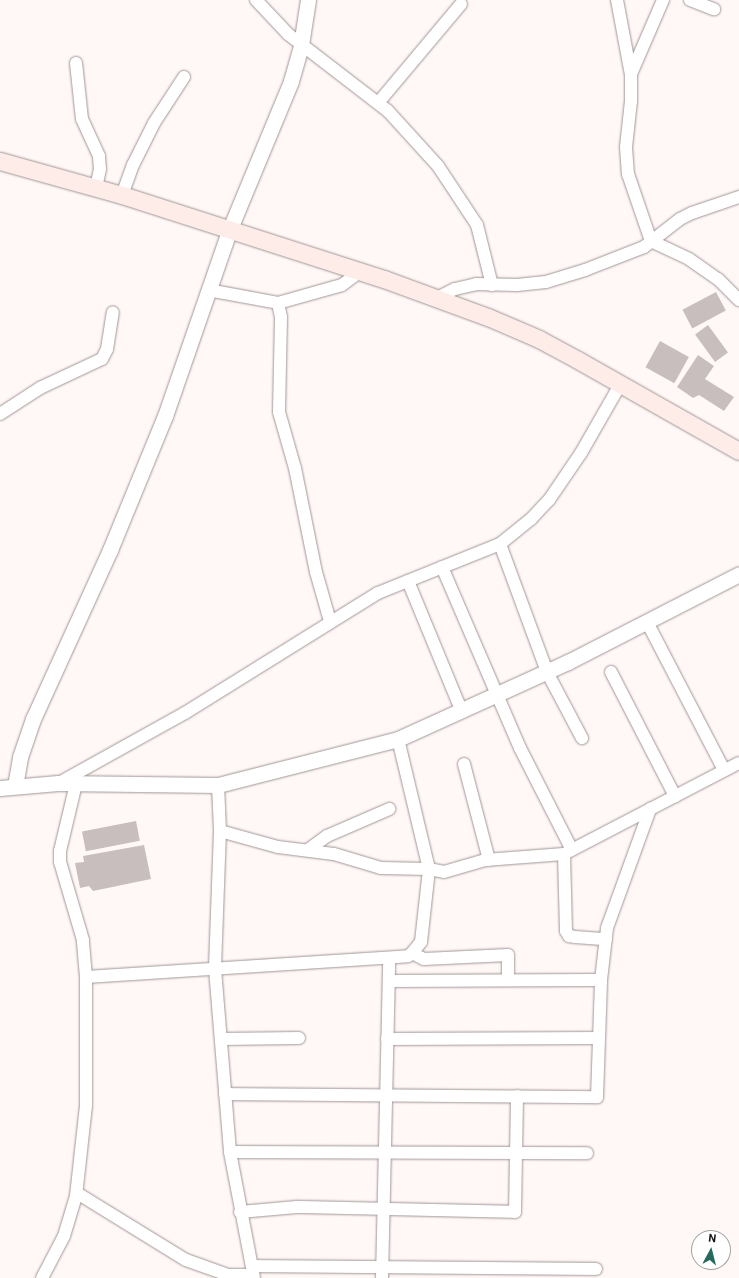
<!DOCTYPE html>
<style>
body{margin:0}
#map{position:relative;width:739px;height:1278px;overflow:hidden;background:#fff8f7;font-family:Roboto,sans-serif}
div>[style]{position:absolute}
.building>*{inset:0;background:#c8bebd;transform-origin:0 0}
.roads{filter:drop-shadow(0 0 1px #a09695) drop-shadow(0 0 1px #a09695)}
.minor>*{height:12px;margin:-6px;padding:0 6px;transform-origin:6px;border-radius:6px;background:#fff}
.tertiary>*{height:15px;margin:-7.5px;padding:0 7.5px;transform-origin:7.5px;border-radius:7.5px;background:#fff}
.secondary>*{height:17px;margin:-8.5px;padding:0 8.5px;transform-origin:8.5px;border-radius:8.5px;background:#feece9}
span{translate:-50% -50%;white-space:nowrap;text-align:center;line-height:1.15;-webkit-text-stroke:4px #fff;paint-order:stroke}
.north{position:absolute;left:691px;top:1230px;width:40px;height:40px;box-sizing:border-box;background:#fff;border:1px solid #a2a1a1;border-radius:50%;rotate:7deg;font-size:11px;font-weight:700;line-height:16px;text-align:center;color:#171413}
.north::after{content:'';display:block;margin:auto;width:14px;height:18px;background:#256a5c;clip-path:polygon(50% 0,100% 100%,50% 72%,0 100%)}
</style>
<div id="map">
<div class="building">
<i style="left:716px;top:292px;width:21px;height:38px;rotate:62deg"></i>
<i style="left:708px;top:325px;width:34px;height:16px;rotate:54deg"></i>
<i style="left:660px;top:341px;width:33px;height:30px;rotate:29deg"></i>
<i style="clip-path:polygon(698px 355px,714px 366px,705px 379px,734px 397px,724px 411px,699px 395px,693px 398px,677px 387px)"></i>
<i style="left:136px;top:821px;width:20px;height:55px;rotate:79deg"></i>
<i style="clip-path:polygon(144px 845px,151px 879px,93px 891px,89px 886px,80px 888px,75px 863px,84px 862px,83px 856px)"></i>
</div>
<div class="roads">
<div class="minor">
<i style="left:256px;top:0;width:47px;rotate:46.7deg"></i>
<i style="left:288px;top:34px;width:126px;rotate:37.6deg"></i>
<i style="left:388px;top:111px;width:74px;rotate:47.7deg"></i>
<i style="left:438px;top:166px;width:71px;rotate:56.5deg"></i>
<i style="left:477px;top:225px;width:62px;rotate:76deg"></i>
<i style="left:617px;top:0;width:76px;rotate:79.4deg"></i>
<i style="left:631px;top:75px;width:26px;rotate:90deg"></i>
<i style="left:631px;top:101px;width:46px;rotate:96.2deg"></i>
<i style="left:626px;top:147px;width:27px;rotate:86deg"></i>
<i style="left:628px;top:174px;width:71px;rotate:71.1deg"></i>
<i style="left:651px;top:241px;width:42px;rotate:25.3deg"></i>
<i style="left:689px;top:259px;width:35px;rotate:35deg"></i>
<i style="left:718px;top:279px;width:30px;rotate:45deg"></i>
<i style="left:690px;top:0;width:26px;rotate:21deg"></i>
<i style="left:76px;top:63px;width:56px;rotate:83.9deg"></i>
<i style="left:82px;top:119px;width:41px;rotate:65.3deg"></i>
<i style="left:99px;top:156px;width:13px;rotate:86deg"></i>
<i style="left:100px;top:169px;width:19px;rotate:102deg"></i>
<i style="left:631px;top:74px;width:81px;rotate:-66.6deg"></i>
<i style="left:378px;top:103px;width:129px;rotate:-50deg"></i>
<i style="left:122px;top:195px;width:32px;rotate:-70deg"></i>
<i style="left:133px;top:165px;width:47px;rotate:-63.4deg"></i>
<i style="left:154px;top:123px;width:55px;rotate:-56.9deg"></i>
<i style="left:208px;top:290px;width:71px;rotate:10.5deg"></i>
<i style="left:278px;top:303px;width:66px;rotate:-15.7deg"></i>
<i style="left:342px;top:285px;width:21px;rotate:-37deg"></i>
<i style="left:437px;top:298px;width:20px;rotate:-27deg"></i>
<i style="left:455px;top:289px;width:22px;rotate:-13deg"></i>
<i style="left:476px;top:284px;width:41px;rotate:1.4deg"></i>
<i style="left:517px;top:285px;width:29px;rotate:-6deg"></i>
<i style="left:546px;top:282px;width:41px;rotate:-17.1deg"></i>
<i style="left:585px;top:270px;width:63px;rotate:-21.3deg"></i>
<i style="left:644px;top:247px;width:46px;rotate:-37.9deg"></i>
<i style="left:680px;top:219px;width:13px;rotate:-27deg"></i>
<i style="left:692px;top:213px;width:50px;rotate:-18.8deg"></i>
<i style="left:278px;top:303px;width:14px;rotate:78deg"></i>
<i style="left:281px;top:317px;width:95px;rotate:91.2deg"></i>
<i style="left:279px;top:412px;width:58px;rotate:74.1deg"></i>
<i style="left:295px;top:468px;width:106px;rotate:78.6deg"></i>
<i style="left:316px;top:572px;width:51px;rotate:74.1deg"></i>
<i style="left:0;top:414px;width:48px;rotate:-33deg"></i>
<i style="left:40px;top:388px;width:68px;rotate:-25.1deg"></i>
<i style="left:102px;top:359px;width:11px;rotate:-63deg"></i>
<i style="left:107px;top:349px;width:37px;rotate:-81deg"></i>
<i style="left:500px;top:544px;width:136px;rotate:69.8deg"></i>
<i style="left:547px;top:672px;width:75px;rotate:62.1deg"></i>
<i style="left:442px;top:567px;width:197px;rotate:66.7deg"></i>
<i style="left:520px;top:748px;width:114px;rotate:63deg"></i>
<i style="left:408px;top:581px;width:142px;rotate:67.6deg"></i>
<i style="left:647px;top:622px;width:167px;rotate:62.5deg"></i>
<i style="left:611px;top:672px;width:140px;rotate:62.7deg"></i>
<i style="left:464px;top:764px;width:99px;rotate:75.4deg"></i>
<i style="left:59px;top:783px;width:144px;rotate:-29.1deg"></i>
<i style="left:185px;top:713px;width:227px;rotate:-31.9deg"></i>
<i style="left:378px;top:593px;width:131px;rotate:-21.9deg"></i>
<i style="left:500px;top:544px;width:40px;rotate:-39deg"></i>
<i style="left:531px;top:519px;width:26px;rotate:-47deg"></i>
<i style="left:549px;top:500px;width:57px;rotate:-55.8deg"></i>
<i style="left:581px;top:453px;width:78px;rotate:-60.2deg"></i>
<i style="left:218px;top:785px;width:46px;rotate:87.5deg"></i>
<i style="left:220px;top:831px;width:138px;rotate:92.1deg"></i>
<i style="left:215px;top:969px;width:184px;rotate:85.3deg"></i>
<i style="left:230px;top:1152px;width:128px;rotate:79.2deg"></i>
<i style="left:220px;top:831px;width:60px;rotate:15.4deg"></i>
<i style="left:278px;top:847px;width:56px;rotate:7.1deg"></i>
<i style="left:334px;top:854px;width:49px;rotate:16.6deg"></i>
<i style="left:381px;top:868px;width:48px;rotate:1.2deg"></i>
<i style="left:429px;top:869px;width:15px;rotate:11deg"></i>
<i style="left:444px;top:872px;width:43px;rotate:-16.3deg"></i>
<i style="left:485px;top:860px;width:79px;rotate:-4.3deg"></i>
<i style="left:564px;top:854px;width:197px;rotate:-27.5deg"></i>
<i style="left:309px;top:849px;width:22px;rotate:-36deg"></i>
<i style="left:327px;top:836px;width:68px;rotate:-23.5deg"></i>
<i style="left:564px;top:854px;width:77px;rotate:88.5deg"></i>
<i style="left:566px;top:931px;width:6px;rotate:59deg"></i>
<i style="left:569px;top:936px;width:6px;rotate:9deg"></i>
<i style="left:575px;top:937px;width:31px;rotate:4deg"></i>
<i style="left:412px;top:953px;width:13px;rotate:27deg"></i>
<i style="left:424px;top:959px;width:84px;rotate:-2.7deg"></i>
<i style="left:508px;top:955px;width:25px;rotate:90deg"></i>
<i style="left:86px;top:977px;width:323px;rotate:-3.7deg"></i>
<i style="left:408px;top:956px;width:5px;rotate:-37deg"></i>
<i style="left:412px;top:953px;width:14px;rotate:-51deg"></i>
<i style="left:421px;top:942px;width:73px;rotate:-83.7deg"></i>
<i style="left:429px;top:869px;width:134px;rotate:-103.4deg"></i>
<i style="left:389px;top:981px;width:212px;rotate:-0.3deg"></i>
<i style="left:222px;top:1039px;width:77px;rotate:-0.7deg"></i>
<i style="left:387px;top:1039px;width:211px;rotate:-0.3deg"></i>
<i style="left:225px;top:1094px;width:372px;rotate:0.5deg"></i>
<i style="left:597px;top:1097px;width:117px;rotate:-88deg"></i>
<i style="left:601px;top:980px;width:52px;rotate:-83.4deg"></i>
<i style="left:607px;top:928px;width:127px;rotate:-70.1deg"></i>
<i style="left:230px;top:1152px;width:357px;rotate:0.2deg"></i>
<i style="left:77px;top:1193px;width:128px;rotate:31.6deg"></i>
<i style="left:186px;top:1260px;width:45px;rotate:19.7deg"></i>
<i style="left:228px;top:1275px;width:25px"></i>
<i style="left:240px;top:1212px;width:57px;rotate:-5deg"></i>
<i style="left:297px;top:1207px;width:218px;rotate:1.3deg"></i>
<i style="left:515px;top:1212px;width:116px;rotate:-89deg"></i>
<i style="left:253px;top:1266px;width:343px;rotate:0.5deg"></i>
<i style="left:42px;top:1278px;width:47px;rotate:-62.4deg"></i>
<i style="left:64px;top:1236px;width:42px;rotate:-73.3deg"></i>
<i style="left:76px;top:1196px;width:91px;rotate:-83.7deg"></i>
<i style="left:86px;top:1106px;width:129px;rotate:-90deg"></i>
<i style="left:86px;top:977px;width:37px;rotate:-95deg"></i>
<i style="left:83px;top:940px;width:81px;rotate:-106.4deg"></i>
<i style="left:60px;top:862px;width:11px;rotate:-90deg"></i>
<i style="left:60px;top:851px;width:69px;rotate:-76.6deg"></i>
<i style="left:382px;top:1278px;width:320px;rotate:-88.7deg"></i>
</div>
<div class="tertiary">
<i style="left:15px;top:786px;width:29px;rotate:-80deg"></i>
<i style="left:20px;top:757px;width:40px;rotate:-71.1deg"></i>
<i style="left:33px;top:719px;width:186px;rotate:-65.5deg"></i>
<i style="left:110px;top:550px;width:145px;rotate:-67.7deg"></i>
<i style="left:165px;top:416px;width:196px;rotate:-70.9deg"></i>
<i style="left:229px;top:231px;width:162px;rotate:-67.5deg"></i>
<i style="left:291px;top:81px;width:37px;rotate:-74deg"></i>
<i style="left:301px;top:45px;width:46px;rotate:-81.2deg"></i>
<i style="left:0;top:788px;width:58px;rotate:-4.9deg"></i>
<i style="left:58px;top:783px;width:160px;rotate:0.7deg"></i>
<i style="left:218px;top:785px;width:186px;rotate:-14.3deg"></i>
<i style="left:398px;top:739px;width:187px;rotate:-24.4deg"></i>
<i style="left:568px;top:662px;width:192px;rotate:-27.2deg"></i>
</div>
<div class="secondary">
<i style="left:0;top:161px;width:127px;rotate:15.6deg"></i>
<i style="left:122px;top:195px;width:275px;rotate:17.8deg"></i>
<i style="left:384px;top:279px;width:111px;rotate:20.1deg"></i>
<i style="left:488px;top:317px;width:56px;rotate:23.3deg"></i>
<i style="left:539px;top:339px;width:44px;rotate:28.3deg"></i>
<i style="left:578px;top:360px;width:185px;rotate:29.5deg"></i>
</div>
</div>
<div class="north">N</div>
</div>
